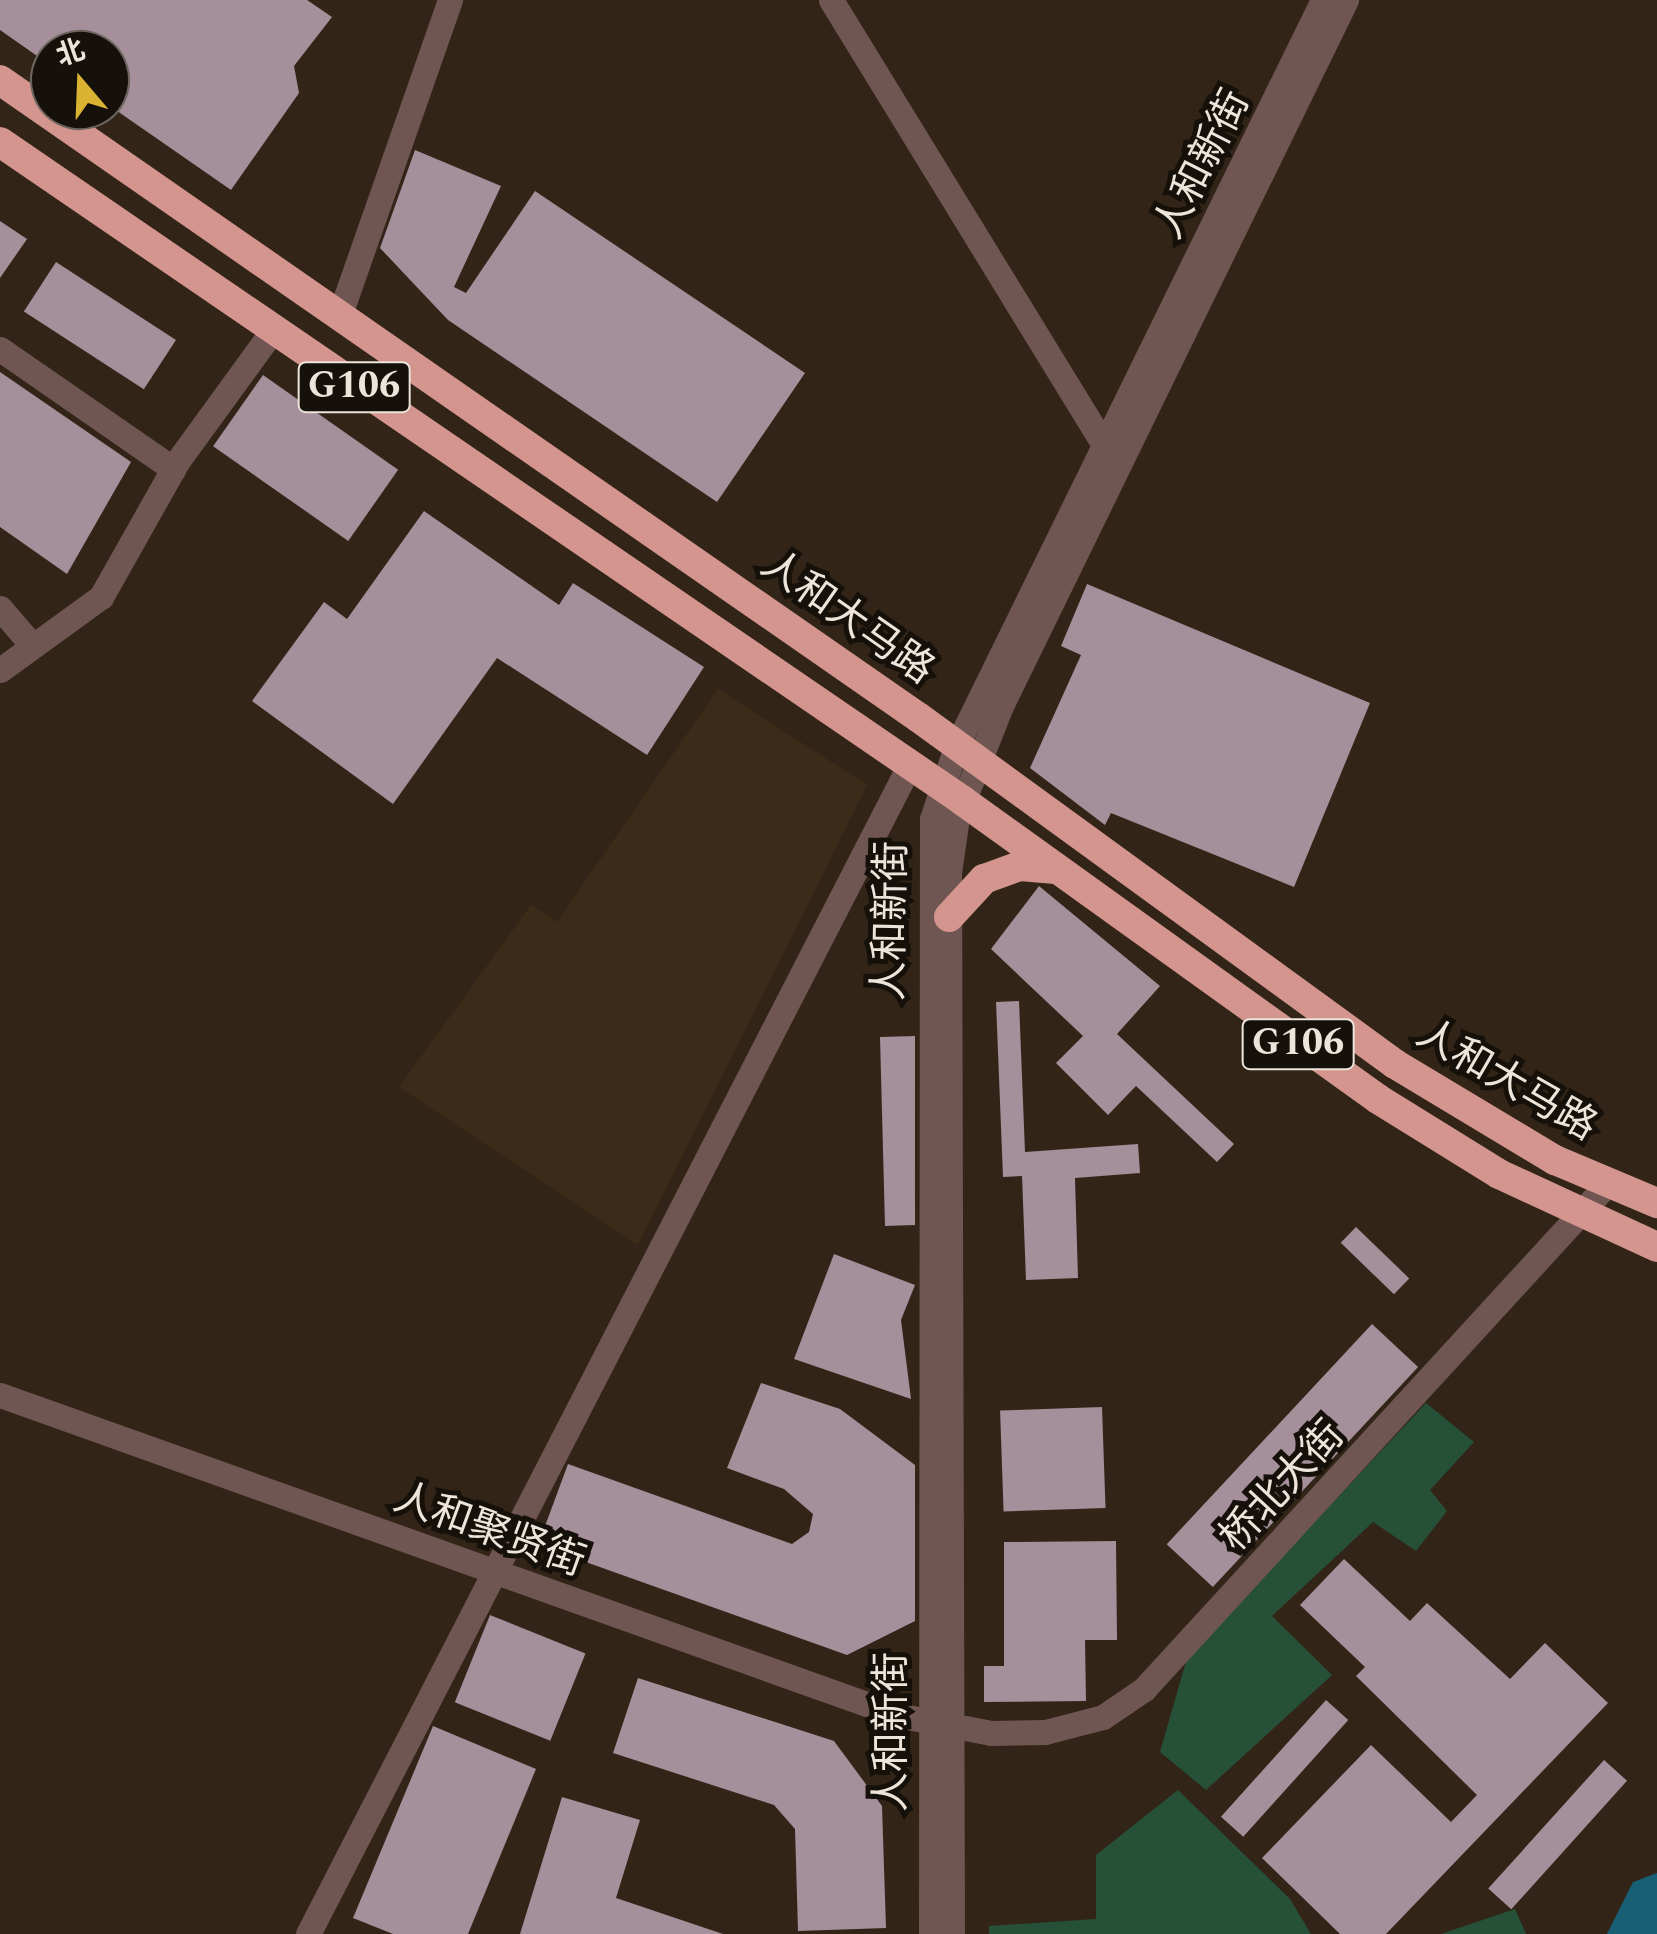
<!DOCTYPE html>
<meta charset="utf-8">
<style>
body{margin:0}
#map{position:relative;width:1657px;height:1934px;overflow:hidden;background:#322518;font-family:Spectral,"Noto Sans SC",serif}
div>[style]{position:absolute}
.built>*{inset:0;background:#3d2b19}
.green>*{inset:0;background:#275038}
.water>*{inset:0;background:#185f76}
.building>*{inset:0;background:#a48f9b;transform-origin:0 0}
.minor>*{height:25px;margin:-12.5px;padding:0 12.5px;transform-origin:12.5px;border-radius:12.5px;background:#705653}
.highway>*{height:30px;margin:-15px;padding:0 15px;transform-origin:15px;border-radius:15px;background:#d3958e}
span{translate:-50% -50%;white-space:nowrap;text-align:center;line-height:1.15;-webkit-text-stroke:10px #16100a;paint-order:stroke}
.shield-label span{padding:2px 8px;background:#16100a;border:2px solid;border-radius:8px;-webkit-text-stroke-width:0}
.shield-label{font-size:38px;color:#ede4db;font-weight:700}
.street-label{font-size:40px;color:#ede4db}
.north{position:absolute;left:30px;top:30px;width:100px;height:100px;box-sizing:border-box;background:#16100a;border:2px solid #6c655e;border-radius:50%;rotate:341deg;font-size:28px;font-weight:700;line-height:40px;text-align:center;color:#ede4db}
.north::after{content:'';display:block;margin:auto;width:35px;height:45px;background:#dbb333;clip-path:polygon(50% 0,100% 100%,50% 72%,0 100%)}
</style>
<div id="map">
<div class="built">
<i style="clip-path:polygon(718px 689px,867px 785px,638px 1245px,399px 1087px,531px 905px,557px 922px)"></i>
</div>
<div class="green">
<i style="clip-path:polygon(1426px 1403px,1474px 1442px,1430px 1490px,1447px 1511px,1416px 1551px,1373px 1522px,1272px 1616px,1332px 1675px,1206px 1790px,1160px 1752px,1187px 1658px)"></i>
<i style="clip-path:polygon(1178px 1790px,1290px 1899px,1311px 1934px,989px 1934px,989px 1926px,1096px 1919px,1096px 1855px)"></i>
<i style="clip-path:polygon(1515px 1909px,1526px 1934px,1441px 1934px)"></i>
</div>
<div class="water">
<i style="clip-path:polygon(1657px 1873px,1657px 1934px,1607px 1934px,1633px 1882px)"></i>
</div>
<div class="building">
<i style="clip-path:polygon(0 0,307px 0,332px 17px,294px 66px,299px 93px,231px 190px,110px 106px,110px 50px,50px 50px,50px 65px,0 30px)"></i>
<i style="clip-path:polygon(415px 150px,501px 186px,454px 287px,466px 293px,535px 191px,805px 373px,717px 502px,448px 320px,380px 248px)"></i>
<i style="clip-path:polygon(0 221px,27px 239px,0 278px)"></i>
<i style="left:56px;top:262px;width:143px;height:59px;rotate:33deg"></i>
<i style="clip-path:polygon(0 372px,131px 462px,67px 574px,0 527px)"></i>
<i style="left:263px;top:375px;width:165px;height:87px;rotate:35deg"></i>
<i style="clip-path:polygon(424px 511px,559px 605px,573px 583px,704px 667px,647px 755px,497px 658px,393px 804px,252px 701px,324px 602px,347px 619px)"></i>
<i style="clip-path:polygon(1087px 584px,1370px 703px,1294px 887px,1111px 813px,1105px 825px,1030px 768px,1081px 655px,1061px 646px)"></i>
<i style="clip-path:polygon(1039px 886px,1160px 986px,1117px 1034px,1234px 1144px,1217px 1162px,1136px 1086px,1108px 1115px,1056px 1063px,1083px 1036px,991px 949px)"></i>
<i style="clip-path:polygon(1019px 1001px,1025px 1152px,1138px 1144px,1140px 1173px,1075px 1178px,1078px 1278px,1026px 1280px,1022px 1176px,1003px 1177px,996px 1002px)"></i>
<i style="clip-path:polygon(915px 1036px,915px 1225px,885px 1226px,880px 1037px)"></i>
<i style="left:1356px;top:1227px;width:74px;height:22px;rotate:44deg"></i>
<i style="clip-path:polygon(834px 1254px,915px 1285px,901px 1320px,911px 1399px,794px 1359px)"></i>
<i style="left:1372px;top:1324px;width:63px;height:301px;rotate:43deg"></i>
<i style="clip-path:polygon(761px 1383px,840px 1409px,915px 1465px,915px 1621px,847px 1655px,538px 1545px,568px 1464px,792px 1544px,809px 1532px,813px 1514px,784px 1489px,727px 1468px)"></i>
<i style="left:1102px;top:1407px;width:101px;height:102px;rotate:88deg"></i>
<i style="clip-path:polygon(1116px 1541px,1117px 1640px,1085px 1640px,1086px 1701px,984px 1702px,984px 1666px,1004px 1666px,1004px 1542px)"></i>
<i style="clip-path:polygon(1344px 1559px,1410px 1621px,1427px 1603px,1510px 1679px,1545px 1643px,1608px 1703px,1386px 1934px,1340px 1934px,1262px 1858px,1371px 1745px,1451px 1822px,1477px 1795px,1356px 1676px,1365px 1667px,1300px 1605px)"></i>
<i style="left:490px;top:1615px;width:103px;height:94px;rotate:22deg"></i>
<i style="clip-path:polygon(638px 1678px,834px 1741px,882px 1806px,886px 1928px,798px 1931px,795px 1829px,774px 1805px,613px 1753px)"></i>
<i style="left:1326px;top:1700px;width:30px;height:157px;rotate:42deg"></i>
<i style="clip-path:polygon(433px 1726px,536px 1769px,468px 1934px,393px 1934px,353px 1918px)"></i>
<i style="left:1604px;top:1760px;width:31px;height:173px;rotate:42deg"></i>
<i style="clip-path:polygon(562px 1797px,640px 1820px,616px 1898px,723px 1934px,520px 1934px)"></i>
</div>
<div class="minor">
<i style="left:831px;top:0;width:522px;rotate:58.47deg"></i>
<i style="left:340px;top:314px;width:333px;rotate:-70.7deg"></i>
<i style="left:0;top:349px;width:211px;rotate:34.7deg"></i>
<i style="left:0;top:608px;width:48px;rotate:49.3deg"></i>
<i style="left:0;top:670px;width:125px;rotate:-35.9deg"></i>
<i style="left:101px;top:597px;width:155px;rotate:-60.6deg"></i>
<i style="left:177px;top:462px;width:163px;rotate:-54deg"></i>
<i style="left:0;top:1395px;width:952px;rotate:19.63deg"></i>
<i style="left:897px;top:1715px;width:96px;rotate:10.8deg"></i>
<i style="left:991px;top:1733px;width:54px;rotate:-1.1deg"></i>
<i style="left:1045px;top:1732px;width:60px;rotate:-14.5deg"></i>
<i style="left:1103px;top:1717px;width:50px;rotate:-34.3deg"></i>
<i style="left:1144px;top:1689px;width:685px;rotate:-47.48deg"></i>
<i style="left:308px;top:1934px;width:1311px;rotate:-62.77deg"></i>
<i style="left:931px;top:1934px;width:1115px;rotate:-89.95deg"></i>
<i style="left:932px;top:819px;width:76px;rotate:-71.6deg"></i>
<i style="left:956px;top:747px;width:832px;rotate:-63.84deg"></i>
<i style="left:952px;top:1934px;width:1061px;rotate:-90.16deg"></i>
<i style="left:949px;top:873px;width:57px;rotate:-81.9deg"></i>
<i style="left:957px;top:817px;width:119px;rotate:-68.4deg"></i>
<i style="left:1001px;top:706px;width:786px;rotate:-63.96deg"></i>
</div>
<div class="highway">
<i style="left:0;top:80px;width:1117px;rotate:34.76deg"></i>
<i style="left:918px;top:717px;width:590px;rotate:36.03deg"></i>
<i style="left:1395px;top:1064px;width:187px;rotate:31deg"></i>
<i style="left:1555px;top:1160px;width:111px;rotate:22.9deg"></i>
<i style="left:0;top:142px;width:1167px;rotate:34.38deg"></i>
<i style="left:963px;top:801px;width:511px;rotate:35.68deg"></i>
<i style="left:1378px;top:1099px;width:142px;rotate:31.8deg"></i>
<i style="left:1499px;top:1174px;width:174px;rotate:24.8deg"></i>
<i style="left:949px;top:917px;width:52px;rotate:-47.4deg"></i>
<i style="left:984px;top:879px;width:38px;rotate:-20deg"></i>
<i style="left:1020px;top:866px;width:36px;rotate:5deg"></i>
</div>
<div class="shield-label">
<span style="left:354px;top:387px">G106</span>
<span style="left:1298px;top:1044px">G106</span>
</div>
<div class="street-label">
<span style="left:1203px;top:165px;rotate:-63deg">人和新街</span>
<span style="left:847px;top:618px;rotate:35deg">人和大马路</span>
<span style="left:892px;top:921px;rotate:-89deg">人和新街</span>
<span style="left:1506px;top:1081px;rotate:30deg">人和大马路</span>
<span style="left:1283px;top:1487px;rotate:-47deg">桥北大街</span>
<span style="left:489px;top:1531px;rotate:20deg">人和聚贤街</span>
<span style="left:893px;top:1732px;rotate:-90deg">人和新街</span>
</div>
<div class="north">北</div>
</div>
